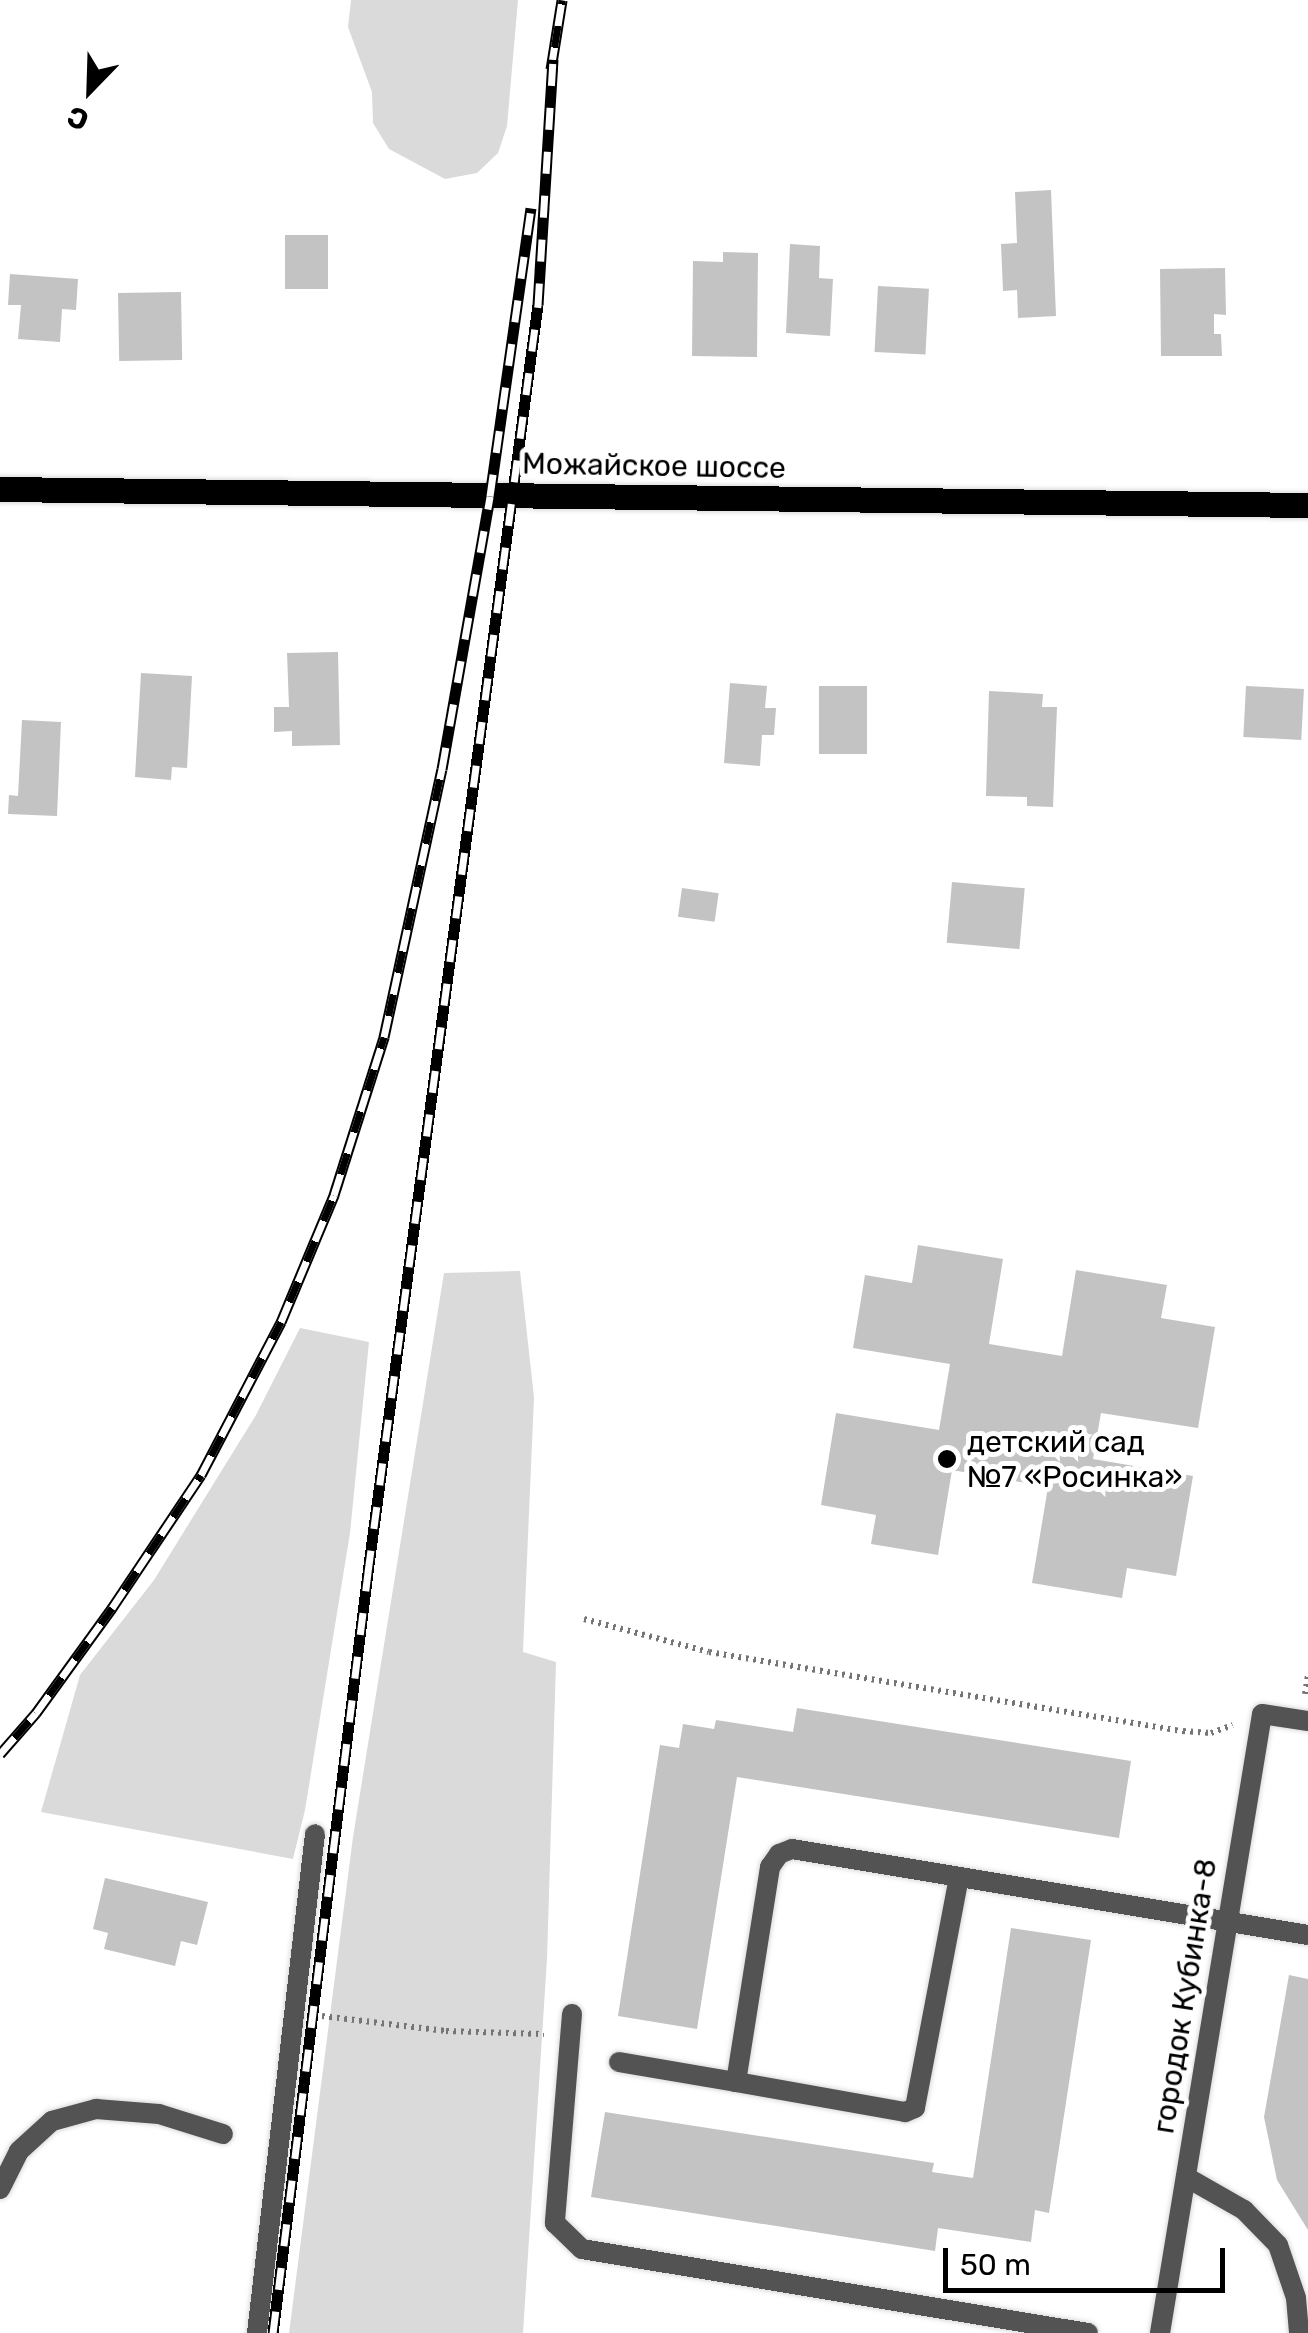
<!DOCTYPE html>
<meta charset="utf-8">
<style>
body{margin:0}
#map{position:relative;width:1308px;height:2333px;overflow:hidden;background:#fff;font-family:Rubik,sans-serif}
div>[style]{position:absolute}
.green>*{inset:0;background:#dadada}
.building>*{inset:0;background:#c3c3c3;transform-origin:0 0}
.path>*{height:6px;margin-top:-3px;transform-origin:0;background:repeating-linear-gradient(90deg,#757575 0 2.5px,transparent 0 7.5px)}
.roads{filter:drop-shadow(0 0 2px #dbdbdb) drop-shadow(0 0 2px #dbdbdb)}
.service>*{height:20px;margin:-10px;padding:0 10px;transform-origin:10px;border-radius:10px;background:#535353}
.minor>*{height:20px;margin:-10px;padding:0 10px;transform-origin:10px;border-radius:10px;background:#535353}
.primary>*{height:25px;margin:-12.5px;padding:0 12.5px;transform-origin:12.5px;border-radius:12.5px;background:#000}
.rail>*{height:11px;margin-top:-5.5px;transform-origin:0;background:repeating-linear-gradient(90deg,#fff 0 22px,#000 0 44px);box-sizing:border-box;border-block:2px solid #000}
.dots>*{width:28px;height:28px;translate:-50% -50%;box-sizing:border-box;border:5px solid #fff;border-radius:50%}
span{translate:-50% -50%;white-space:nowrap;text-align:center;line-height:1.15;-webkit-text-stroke:10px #fff;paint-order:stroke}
.street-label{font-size:30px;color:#000}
.poi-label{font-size:30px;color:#000}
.left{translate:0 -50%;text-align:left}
.north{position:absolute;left:40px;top:40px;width:100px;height:100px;-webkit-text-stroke:8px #fff;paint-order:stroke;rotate:203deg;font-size:28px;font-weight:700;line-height:40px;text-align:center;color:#000}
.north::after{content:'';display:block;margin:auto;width:35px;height:45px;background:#000;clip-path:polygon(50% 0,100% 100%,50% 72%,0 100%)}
.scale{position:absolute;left:943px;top:2248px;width:282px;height:45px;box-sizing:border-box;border:5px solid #000;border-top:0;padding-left:12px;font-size:30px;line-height:35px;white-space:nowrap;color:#000;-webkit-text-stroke:8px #fff;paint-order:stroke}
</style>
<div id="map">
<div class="green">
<i style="clip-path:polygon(351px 0,518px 0,507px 126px,498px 153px,477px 173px,445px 179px,389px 149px,373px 123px,372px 92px,348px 27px)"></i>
<i style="clip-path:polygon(520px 1271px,534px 1397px,523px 1652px,556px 1662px,547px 1959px,523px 2333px,289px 2333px,353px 1837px,444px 1273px)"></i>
<i style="clip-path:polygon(300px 1328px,369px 1342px,350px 1533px,305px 1810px,293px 1859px,41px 1812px,80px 1675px,154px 1580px,256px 1415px)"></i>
</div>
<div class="building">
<i style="clip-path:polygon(1051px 190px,1056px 316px,1018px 318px,1017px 290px,1003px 291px,1001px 244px,1017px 243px,1015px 192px)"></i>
<i style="left:328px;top:235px;width:54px;height:43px;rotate:90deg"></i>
<i style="clip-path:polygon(790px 244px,820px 246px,819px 278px,833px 279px,830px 336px,786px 333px)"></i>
<i style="clip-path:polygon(723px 252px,758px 253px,757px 357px,692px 356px,693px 261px,723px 262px)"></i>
<i style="clip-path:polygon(1225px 268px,1226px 315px,1214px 314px,1214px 334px,1221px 334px,1222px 356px,1161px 356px,1160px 269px)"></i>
<i style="clip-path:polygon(10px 274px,78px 279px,76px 310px,62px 309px,60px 342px,18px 339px,21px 305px,8px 305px)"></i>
<i style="left:878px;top:286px;width:51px;height:66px;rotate:3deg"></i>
<i style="left:181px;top:292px;width:68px;height:63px;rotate:89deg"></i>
<i style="clip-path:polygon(338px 652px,340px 745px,292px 746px,292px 731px,274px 732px,274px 707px,289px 707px,287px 653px)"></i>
<i style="clip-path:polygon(141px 673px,192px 676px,187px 768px,172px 767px,171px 780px,135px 777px)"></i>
<i style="clip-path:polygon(730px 683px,767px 686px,765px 708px,776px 708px,774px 735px,762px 735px,760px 766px,724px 763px)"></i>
<i style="left:819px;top:686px;width:48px;height:68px"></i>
<i style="left:1246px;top:686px;width:58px;height:51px;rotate:3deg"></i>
<i style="clip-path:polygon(989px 691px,1043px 694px,1042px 707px,1057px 707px,1053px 807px,1027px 806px,1027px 797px,986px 796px)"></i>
<i style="clip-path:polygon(22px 720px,61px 722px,57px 816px,8px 814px,9px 795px,18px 796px)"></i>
<i style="left:952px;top:882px;width:73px;height:61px;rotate:5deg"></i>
<i style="left:682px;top:888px;width:37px;height:29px;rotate:8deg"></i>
<i style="clip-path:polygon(918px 1245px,1003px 1259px,989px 1344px,1062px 1356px,1076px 1270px,1167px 1285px,1161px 1318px,1215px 1327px,1198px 1428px,1101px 1413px,1093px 1459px,1193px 1476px,1176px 1576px,1127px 1568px,1122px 1598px,1032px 1583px,1048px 1487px,952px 1470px,938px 1555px,871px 1544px,876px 1515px,821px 1505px,836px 1413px,939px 1430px,950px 1364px,853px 1348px,865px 1275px,912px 1283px)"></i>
<i style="clip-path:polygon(797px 1708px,1131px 1761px,1119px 1838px,737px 1777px,697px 2029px,618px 2016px,660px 1745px,679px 1748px,683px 1724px,714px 1729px,716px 1720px,793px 1732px)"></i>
<i style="clip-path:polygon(105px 1878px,208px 1902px,197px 1945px,181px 1941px,175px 1966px,104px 1949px,108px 1933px,93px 1929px)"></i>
<i style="clip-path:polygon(1011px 1928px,1091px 1940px,1049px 2213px,1035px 2210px,1031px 2242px,938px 2228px,935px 2251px,591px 2197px,605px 2112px,934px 2163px,932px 2172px,973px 2178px)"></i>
<i style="clip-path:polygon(1289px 1975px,1308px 1979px,1308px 2230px,1277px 2180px,1264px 2117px)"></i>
</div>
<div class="path">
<i style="left:584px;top:1619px;width:129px;rotate:14.8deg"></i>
<i style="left:709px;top:1652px;width:481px;rotate:9.5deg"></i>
<i style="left:1183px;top:1731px;width:28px;rotate:4deg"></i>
<i style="left:1211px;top:1733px;width:23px;rotate:-20deg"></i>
<i style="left:1305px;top:1694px;width:18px;rotate:-81deg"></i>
<i style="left:322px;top:2016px;width:125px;rotate:6.9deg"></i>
<i style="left:446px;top:2031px;width:98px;rotate:1.8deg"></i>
</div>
<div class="roads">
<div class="service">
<i style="left:959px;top:1877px;width:235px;rotate:100.8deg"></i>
<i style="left:915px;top:2108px;width:11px;rotate:158deg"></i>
<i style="left:905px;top:2112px;width:172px;rotate:-169.9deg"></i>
<i style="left:736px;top:2082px;width:218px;rotate:-81deg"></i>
<i style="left:770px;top:1867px;width:16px;rotate:-55deg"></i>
<i style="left:779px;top:1854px;width:14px;rotate:-21deg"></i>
<i style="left:792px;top:1849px;width:523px;rotate:9.46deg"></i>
<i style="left:572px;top:2014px;width:210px;rotate:94.7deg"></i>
<i style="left:555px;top:2223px;width:37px;rotate:44deg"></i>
<i style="left:582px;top:2249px;width:513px;rotate:9.43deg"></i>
<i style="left:619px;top:2062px;width:119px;rotate:9.7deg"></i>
<i style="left:1186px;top:2177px;width:67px;rotate:29.6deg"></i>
<i style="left:1244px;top:2210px;width:49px;rotate:45.8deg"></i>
<i style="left:1278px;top:2245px;width:56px;rotate:71.2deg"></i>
<i style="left:1296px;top:2298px;width:35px;rotate:85deg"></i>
<i style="left:257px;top:2333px;width:502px;rotate:-83.37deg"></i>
</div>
<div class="minor">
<i style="left:0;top:2189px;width:42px;rotate:-63.4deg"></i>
<i style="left:19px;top:2151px;width:45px;rotate:-42.3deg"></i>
<i style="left:52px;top:2121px;width:46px;rotate:-15.3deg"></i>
<i style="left:96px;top:2109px;width:63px;rotate:4.5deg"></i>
<i style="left:159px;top:2114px;width:67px;rotate:17.4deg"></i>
<i style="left:1160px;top:2333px;width:627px;rotate:-80.64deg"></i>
<i style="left:1262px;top:1714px;width:47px;rotate:8.7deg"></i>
</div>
<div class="primary">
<i style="left:0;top:489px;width:1308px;rotate:0.7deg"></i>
</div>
</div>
<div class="rail">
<i style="left:551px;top:69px;width:70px;rotate:-80.9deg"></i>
<i style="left:0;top:1754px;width:55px;rotate:-48.7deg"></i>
<i style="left:36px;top:1713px;width:130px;rotate:-54.1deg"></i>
<i style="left:112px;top:1608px;width:160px;rotate:-56.2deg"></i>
<i style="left:201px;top:1475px;width:173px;rotate:-62.4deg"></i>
<i style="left:281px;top:1322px;width:138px;rotate:-67.3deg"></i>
<i style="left:334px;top:1195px;width:166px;rotate:-72.4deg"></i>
<i style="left:384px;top:1037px;width:274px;rotate:-77.8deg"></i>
<i style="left:442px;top:769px;width:277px;rotate:-80deg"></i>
<i style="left:490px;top:496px;width:291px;rotate:-81.9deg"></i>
<i style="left:273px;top:2333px;width:767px;rotate:-82.88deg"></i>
<i style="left:368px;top:1572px;width:1278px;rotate:-82.36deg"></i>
<i style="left:538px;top:305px;width:246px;rotate:-86.5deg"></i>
</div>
<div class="dots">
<i style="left:947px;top:1459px;background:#000"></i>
</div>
<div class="street-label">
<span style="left:654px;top:466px;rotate:1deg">Можайское шоссе</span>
<span style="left:1185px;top:1996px;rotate:-81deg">городок Кубинка-8</span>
</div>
<div class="poi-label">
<span class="left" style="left:967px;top:1459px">детский сад<br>№7 «Росинка»</span>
</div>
<div class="north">С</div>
<div class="scale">50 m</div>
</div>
